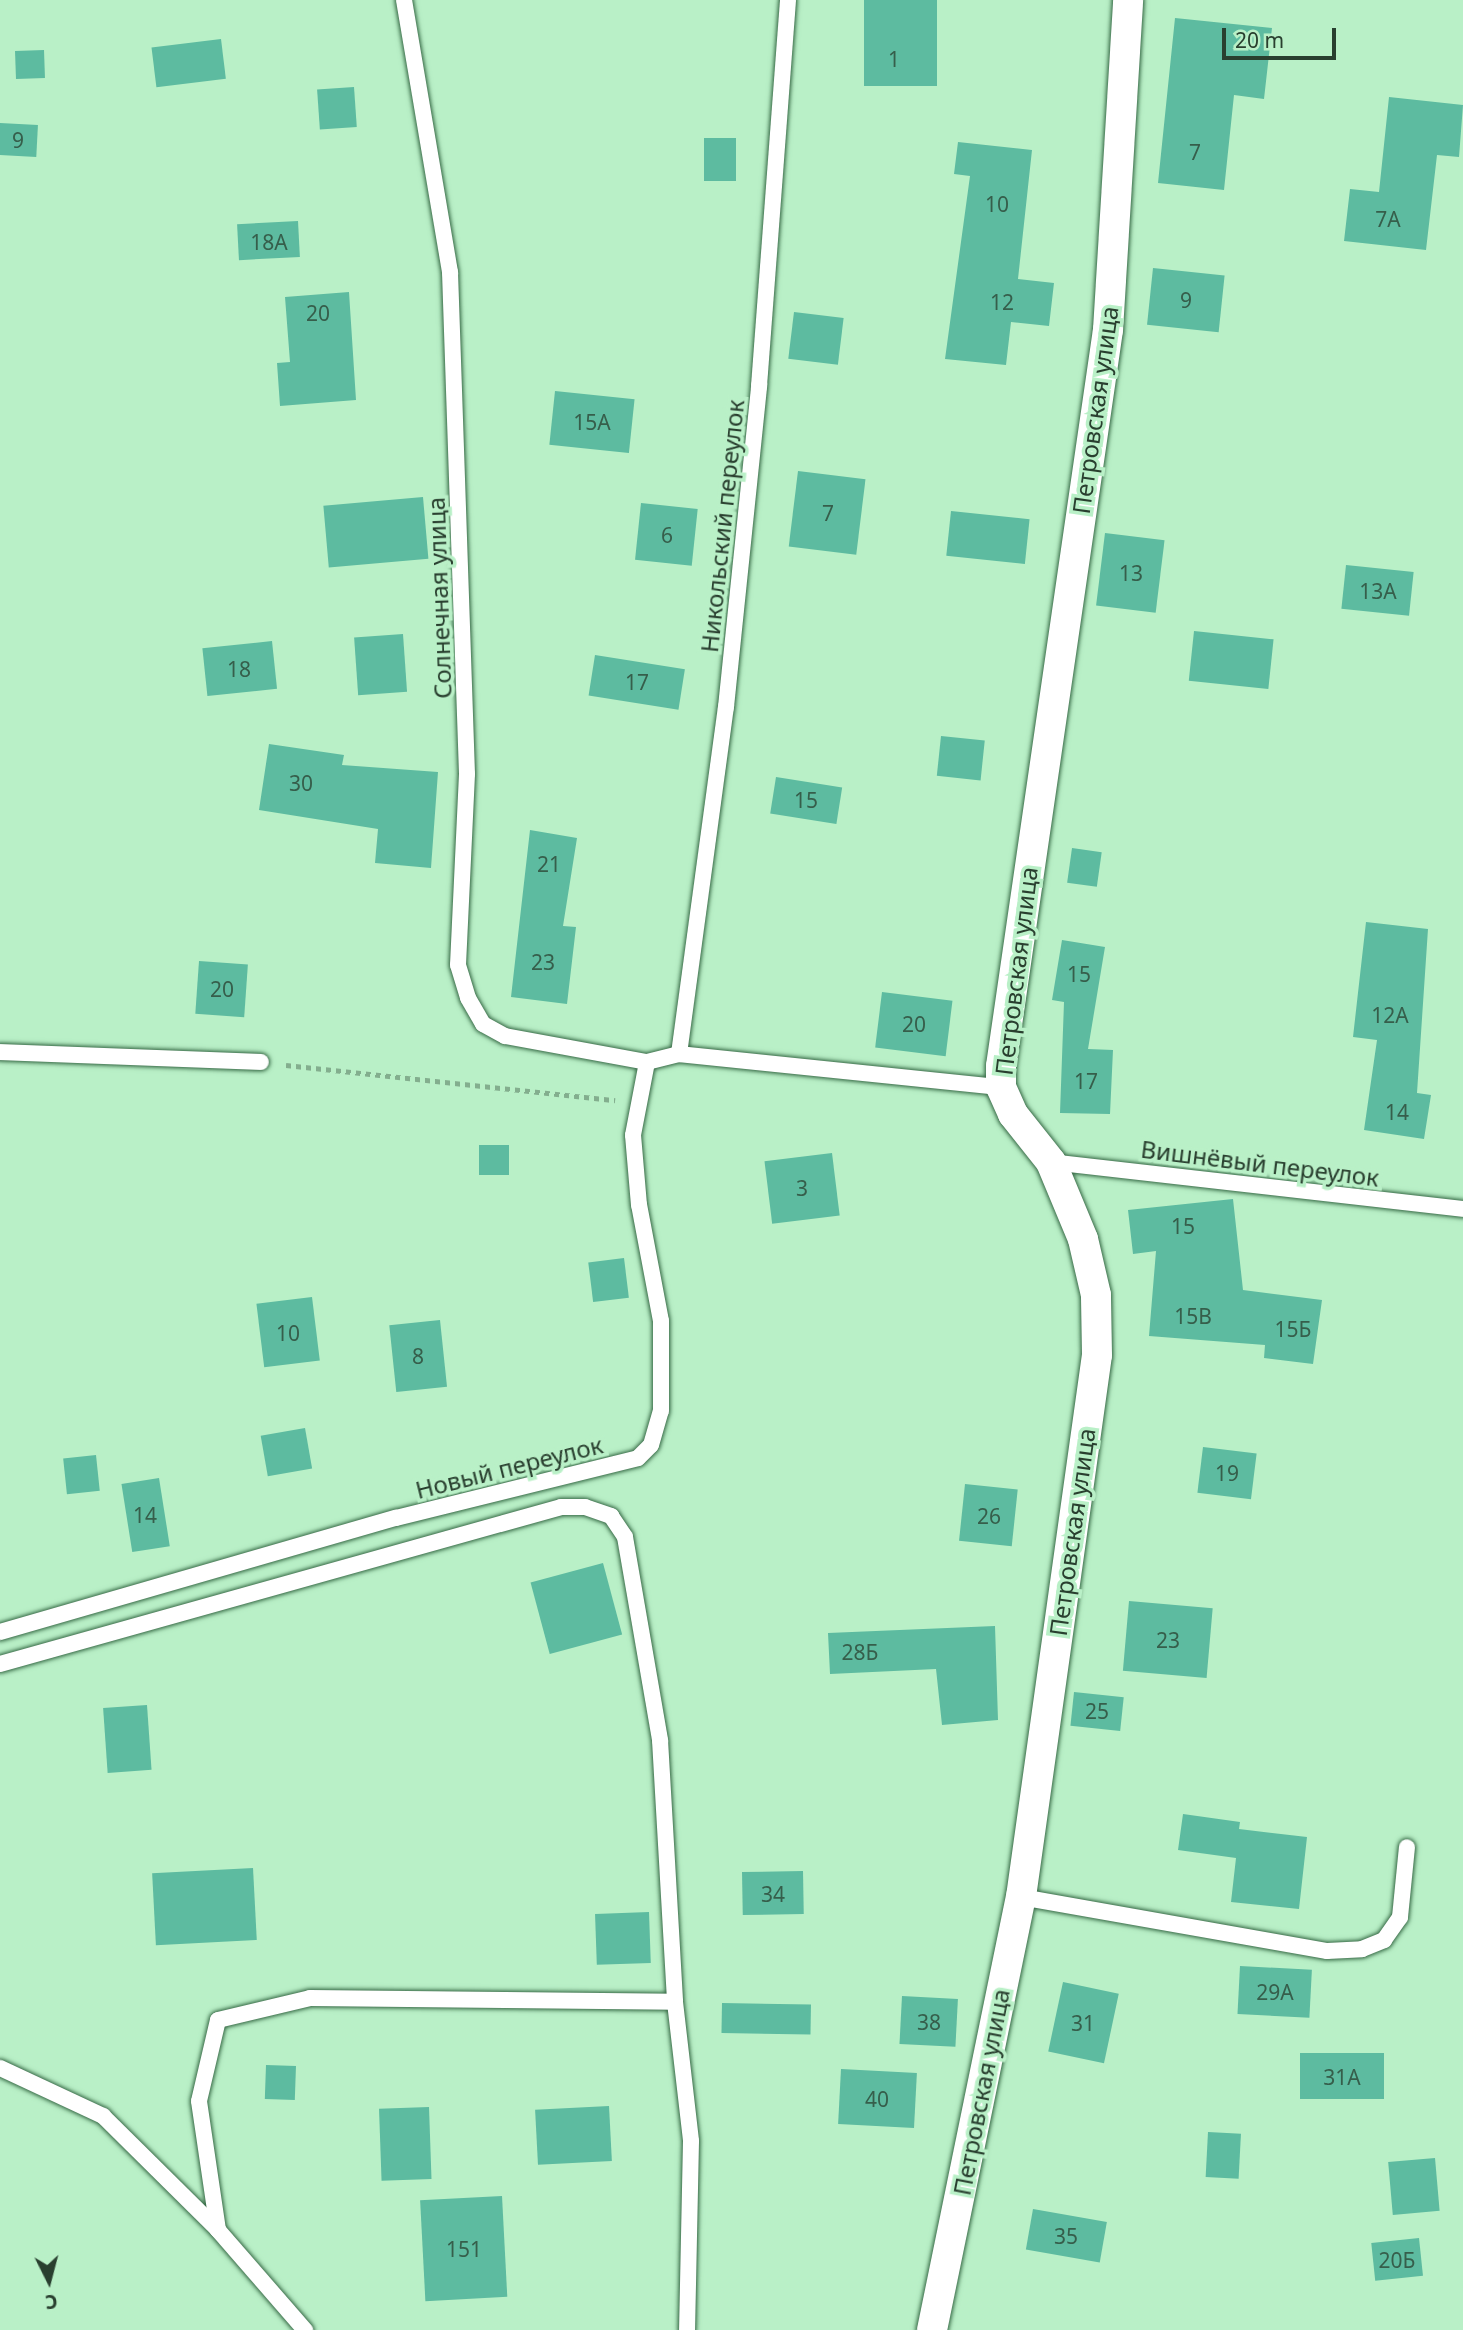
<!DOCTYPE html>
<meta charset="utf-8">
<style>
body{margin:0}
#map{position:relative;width:1463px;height:2330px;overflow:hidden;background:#b9f0c7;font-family:"Noto Sans",sans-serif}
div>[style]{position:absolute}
.building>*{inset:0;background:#5dbba0;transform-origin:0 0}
.path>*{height:4.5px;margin-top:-2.25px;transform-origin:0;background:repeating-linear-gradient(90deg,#83ae8e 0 5px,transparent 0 10px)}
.roads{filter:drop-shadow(0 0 2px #376a46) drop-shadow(0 0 2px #376a46)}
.lane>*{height:16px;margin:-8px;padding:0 8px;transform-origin:8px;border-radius:8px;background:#fff}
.street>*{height:30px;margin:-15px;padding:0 15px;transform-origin:15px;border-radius:15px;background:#fff}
span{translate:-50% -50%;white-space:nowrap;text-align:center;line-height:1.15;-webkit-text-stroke:7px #b9f0c7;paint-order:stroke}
.number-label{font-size:21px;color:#365e4b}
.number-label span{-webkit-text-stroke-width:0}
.street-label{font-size:24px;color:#293f2f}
.north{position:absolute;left:14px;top:2246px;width:70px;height:70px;-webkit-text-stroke:5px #b9f0c7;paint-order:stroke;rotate:174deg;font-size:19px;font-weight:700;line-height:28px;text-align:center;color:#293f2f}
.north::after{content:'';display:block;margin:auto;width:24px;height:32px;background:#293f2f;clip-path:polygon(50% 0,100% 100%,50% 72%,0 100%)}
.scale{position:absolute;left:1222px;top:28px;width:114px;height:32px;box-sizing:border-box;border:4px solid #293f2f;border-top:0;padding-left:9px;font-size:21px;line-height:24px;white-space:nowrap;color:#293f2f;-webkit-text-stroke:5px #b9f0c7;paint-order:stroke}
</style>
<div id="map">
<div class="building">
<i style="left:864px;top:0;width:73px;height:86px"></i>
<i style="clip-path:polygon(1175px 18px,1272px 28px,1264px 99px,1234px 95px,1224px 190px,1158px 183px)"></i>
<i style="left:221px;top:39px;width:40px;height:70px;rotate:83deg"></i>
<i style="left:44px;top:50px;width:28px;height:29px;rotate:88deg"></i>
<i style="left:354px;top:87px;width:40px;height:37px;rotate:86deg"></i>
<i style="clip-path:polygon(1389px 97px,1463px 105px,1459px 157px,1437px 155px,1426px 250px,1344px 241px,1350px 189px,1379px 192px)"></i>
<i style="left:0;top:123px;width:38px;height:32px;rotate:3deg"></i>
<i style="left:704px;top:138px;width:32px;height:43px"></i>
<i style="clip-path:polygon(958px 142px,1032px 150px,1018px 279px,1054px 283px,1049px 326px,1011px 322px,1006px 365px,945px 359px,970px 176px,954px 174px)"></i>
<i style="left:298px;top:221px;width:36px;height:61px;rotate:87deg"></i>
<i style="left:1153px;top:268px;width:72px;height:57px;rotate:6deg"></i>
<i style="clip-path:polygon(349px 292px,356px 400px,280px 406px,277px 363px,290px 362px,285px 297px)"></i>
<i style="left:794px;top:312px;width:50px;height:47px;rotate:7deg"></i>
<i style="left:555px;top:391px;width:80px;height:54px;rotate:6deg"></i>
<i style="left:798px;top:471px;width:68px;height:76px;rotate:7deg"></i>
<i style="left:423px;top:497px;width:62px;height:100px;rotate:85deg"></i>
<i style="left:641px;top:503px;width:57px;height:57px;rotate:6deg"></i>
<i style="left:951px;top:511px;width:79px;height:45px;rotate:6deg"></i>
<i style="left:1105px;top:533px;width:60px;height:73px;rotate:7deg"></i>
<i style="left:1346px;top:565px;width:68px;height:44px;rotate:6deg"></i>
<i style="left:1194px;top:631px;width:80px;height:50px;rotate:6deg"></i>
<i style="left:403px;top:634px;width:58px;height:49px;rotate:86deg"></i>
<i style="left:272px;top:641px;width:48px;height:70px;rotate:84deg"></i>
<i style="left:595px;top:655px;width:91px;height:41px;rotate:9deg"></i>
<i style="left:941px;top:736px;width:44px;height:40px;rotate:6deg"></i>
<i style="clip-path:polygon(269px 744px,344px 755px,342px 765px,438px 772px,431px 868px,375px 863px,378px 829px,259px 810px)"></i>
<i style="left:776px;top:777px;width:67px;height:37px;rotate:9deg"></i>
<i style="clip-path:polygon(530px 830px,577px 838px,563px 926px,576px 927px,567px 1004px,511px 997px)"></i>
<i style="left:1072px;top:848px;width:30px;height:35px;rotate:8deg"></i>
<i style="clip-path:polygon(1366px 922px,1428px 929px,1417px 1093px,1431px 1095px,1424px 1139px,1364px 1130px,1377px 1040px,1353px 1037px)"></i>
<i style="clip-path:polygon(1062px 940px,1105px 947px,1088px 1049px,1113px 1050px,1110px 1114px,1060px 1113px,1064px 1002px,1052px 1000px)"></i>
<i style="left:199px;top:961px;width:49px;height:53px;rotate:4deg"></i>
<i style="left:882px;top:992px;width:71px;height:56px;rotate:7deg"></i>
<i style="left:479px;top:1145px;width:30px;height:30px"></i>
<i style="left:832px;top:1153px;width:63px;height:68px;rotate:83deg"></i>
<i style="clip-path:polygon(1233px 1199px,1243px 1290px,1322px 1300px,1313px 1364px,1264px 1358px,1265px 1345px,1149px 1336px,1156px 1251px,1133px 1254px,1128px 1210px)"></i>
<i style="left:624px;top:1258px;width:40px;height:36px;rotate:83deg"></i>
<i style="left:312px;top:1297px;width:64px;height:56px;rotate:83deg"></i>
<i style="left:440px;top:1320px;width:67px;height:51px;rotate:84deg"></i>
<i style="left:305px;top:1428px;width:41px;height:45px;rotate:80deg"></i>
<i style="left:1203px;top:1447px;width:54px;height:46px;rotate:7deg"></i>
<i style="left:96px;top:1455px;width:36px;height:33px;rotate:84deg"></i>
<i style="left:159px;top:1478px;width:69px;height:38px;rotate:81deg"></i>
<i style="left:965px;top:1484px;width:53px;height:57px;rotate:6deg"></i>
<i style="left:603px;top:1563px;width:74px;height:75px;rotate:75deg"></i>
<i style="left:1129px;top:1601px;width:84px;height:70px;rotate:5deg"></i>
<i style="clip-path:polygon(995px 1626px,998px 1720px,942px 1725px,936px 1669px,830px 1674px,828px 1633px)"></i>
<i style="left:1074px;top:1692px;width:50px;height:34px;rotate:6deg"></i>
<i style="left:147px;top:1705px;width:65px;height:44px;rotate:86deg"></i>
<i style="clip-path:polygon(1183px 1814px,1240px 1822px,1239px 1829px,1307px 1837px,1299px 1909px,1231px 1902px,1236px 1858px,1178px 1850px)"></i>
<i style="left:253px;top:1868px;width:72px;height:101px;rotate:87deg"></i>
<i style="left:803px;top:1871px;width:43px;height:61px;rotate:89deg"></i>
<i style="left:649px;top:1912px;width:51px;height:54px;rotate:88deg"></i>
<i style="left:1240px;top:1966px;width:72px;height:48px;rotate:3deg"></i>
<i style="left:1063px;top:1982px;width:57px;height:71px;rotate:12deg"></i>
<i style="left:902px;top:1996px;width:56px;height:48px;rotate:3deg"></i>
<i style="left:722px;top:2003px;width:89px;height:30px;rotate:1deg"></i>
<i style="left:1384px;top:2053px;width:46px;height:84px;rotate:90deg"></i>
<i style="left:266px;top:2065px;width:30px;height:34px;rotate:2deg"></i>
<i style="left:841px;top:2069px;width:76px;height:55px;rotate:3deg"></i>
<i style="left:609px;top:2106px;width:55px;height:74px;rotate:87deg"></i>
<i style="left:429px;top:2107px;width:72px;height:50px;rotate:88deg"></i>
<i style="left:1208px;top:2132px;width:33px;height:45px;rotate:3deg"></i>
<i style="left:1435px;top:2158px;width:53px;height:47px;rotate:85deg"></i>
<i style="left:502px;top:2196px;width:101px;height:82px;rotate:87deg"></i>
<i style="left:1033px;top:2209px;width:75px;height:41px;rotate:10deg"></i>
<i style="left:1419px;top:2238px;width:38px;height:48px;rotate:84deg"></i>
</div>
<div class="path">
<i style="left:286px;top:1065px;width:331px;rotate:6.1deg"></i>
</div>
<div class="roads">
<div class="lane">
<i style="left:404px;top:0;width:276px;rotate:80.4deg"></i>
<i style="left:450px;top:272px;width:502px;rotate:88.06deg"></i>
<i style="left:467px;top:774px;width:191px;rotate:92.7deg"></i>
<i style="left:458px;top:965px;width:34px;rotate:73deg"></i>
<i style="left:468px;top:998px;width:30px;rotate:60deg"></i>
<i style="left:483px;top:1024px;width:25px;rotate:29deg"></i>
<i style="left:505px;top:1036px;width:144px;rotate:10.4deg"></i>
<i style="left:647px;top:1062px;width:33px;rotate:-14deg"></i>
<i style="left:679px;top:1054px;width:324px;rotate:5.9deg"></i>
<i style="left:0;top:1052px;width:261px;rotate:2.2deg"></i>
<i style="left:679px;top:1054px;width:350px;rotate:-82.3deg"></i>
<i style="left:726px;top:707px;width:323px;rotate:-84.1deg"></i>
<i style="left:759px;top:386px;width:387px;rotate:-85.7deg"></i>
<i style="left:1051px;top:1162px;width:415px;rotate:6.5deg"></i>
<i style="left:0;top:1632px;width:412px;rotate:-16.1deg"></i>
<i style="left:396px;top:1518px;width:249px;rotate:-13.9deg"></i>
<i style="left:638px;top:1458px;width:18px;rotate:-45deg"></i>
<i style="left:651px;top:1445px;width:35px;rotate:-74deg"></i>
<i style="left:661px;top:1411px;width:90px;rotate:-90deg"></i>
<i style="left:661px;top:1321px;width:118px;rotate:-100.7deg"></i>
<i style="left:639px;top:1205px;width:70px;rotate:-94.9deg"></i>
<i style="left:633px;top:1135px;width:74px;rotate:-79.1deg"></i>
<i style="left:0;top:1664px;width:583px;rotate:-15.63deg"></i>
<i style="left:561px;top:1507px;width:24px"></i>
<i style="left:585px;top:1507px;width:28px;rotate:19deg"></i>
<i style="left:611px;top:1516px;width:25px;rotate:56deg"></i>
<i style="left:625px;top:1537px;width:206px;rotate:80.2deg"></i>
<i style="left:660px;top:1740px;width:262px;rotate:86.7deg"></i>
<i style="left:675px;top:2002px;width:140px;rotate:83.4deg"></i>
<i style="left:691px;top:2141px;width:189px;rotate:91.2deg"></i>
<i style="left:1021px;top:1897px;width:311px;rotate:10deg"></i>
<i style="left:1327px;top:1951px;width:35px;rotate:-3deg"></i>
<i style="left:1362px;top:1949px;width:24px;rotate:-22deg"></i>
<i style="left:1384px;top:1940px;width:28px;rotate:-55deg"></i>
<i style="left:1400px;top:1917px;width:70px;rotate:-84.3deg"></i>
<i style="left:0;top:2068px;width:114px;rotate:25deg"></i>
<i style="left:103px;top:2116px;width:162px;rotate:44.7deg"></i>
<i style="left:218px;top:2230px;width:133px;rotate:49deg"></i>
<i style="left:218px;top:2230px;width:130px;rotate:-98.4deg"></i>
<i style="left:199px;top:2101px;width:83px;rotate:-76.8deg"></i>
<i style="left:218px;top:2020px;width:95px;rotate:-13.4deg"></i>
<i style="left:310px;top:1998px;width:365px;rotate:0.6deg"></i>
</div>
<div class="street">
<i style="left:932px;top:2330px;width:442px;rotate:-78.4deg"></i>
<i style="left:1021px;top:1897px;width:547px;rotate:-82.02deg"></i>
<i style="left:1097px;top:1355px;width:60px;rotate:-91deg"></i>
<i style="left:1096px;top:1295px;width:57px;rotate:-103.1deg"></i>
<i style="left:1083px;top:1239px;width:83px;rotate:-112.6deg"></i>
<i style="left:1051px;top:1162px;width:61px;rotate:-128.4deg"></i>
<i style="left:1013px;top:1114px;width:30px;rotate:-114deg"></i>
<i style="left:1001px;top:1087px;width:21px;rotate:-90deg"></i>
<i style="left:1001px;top:1066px;width:744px;rotate:-81.73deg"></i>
<i style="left:1108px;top:330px;width:331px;rotate:-86.5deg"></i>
</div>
</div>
<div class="number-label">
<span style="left:894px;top:59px">1</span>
<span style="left:18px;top:140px">9</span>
<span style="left:1195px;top:152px">7</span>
<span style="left:997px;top:204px">10</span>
<span style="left:1388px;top:219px">7А</span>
<span style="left:269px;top:242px">18А</span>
<span style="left:1186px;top:300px">9</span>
<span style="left:1002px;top:302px">12</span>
<span style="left:318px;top:313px">20</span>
<span style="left:592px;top:422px">15А</span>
<span style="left:828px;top:513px">7</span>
<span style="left:667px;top:535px">6</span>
<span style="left:1131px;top:573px">13</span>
<span style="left:1378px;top:591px">13А</span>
<span style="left:239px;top:669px">18</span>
<span style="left:637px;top:682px">17</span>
<span style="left:301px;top:783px">30</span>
<span style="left:806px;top:800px">15</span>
<span style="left:549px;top:864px">21</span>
<span style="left:543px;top:962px">23</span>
<span style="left:1079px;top:974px">15</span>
<span style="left:222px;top:989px">20</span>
<span style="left:1390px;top:1015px">12А</span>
<span style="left:914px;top:1024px">20</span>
<span style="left:1086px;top:1081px">17</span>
<span style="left:1397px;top:1112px">14</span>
<span style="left:802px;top:1188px">3</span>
<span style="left:1183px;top:1226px">15</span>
<span style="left:1193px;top:1316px">15В</span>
<span style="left:1293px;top:1329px">15Б</span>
<span style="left:288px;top:1333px">10</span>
<span style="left:418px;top:1356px">8</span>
<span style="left:1227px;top:1473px">19</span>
<span style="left:145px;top:1515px">14</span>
<span style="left:989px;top:1516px">26</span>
<span style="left:1168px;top:1640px">23</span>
<span style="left:860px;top:1652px">28Б</span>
<span style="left:1097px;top:1711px">25</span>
<span style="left:773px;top:1894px">34</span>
<span style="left:1275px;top:1992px">29А</span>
<span style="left:929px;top:2022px">38</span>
<span style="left:1083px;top:2023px">31</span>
<span style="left:1342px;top:2077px">31А</span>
<span style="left:877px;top:2099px">40</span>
<span style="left:1066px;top:2236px">35</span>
<span style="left:464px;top:2249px">151</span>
<span style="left:1397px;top:2260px">20Б</span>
</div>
<div class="street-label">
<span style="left:1095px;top:410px;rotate:-82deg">Петровская улица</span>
<span style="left:722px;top:526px;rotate:-84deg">Никольский переулок</span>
<span style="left:439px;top:598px;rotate:-92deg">Солнечная улица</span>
<span style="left:1016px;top:971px;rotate:-83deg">Петровская улица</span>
<span style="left:1260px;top:1163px;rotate:7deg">Вишнёвый переулок</span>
<span style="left:509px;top:1467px;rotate:-14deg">Новый переулок</span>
<span style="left:1072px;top:1532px;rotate:-82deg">Петровская улица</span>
<span style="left:981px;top:2092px;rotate:-79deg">Петровская улица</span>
</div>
<div class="north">С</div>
<div class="scale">20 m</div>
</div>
